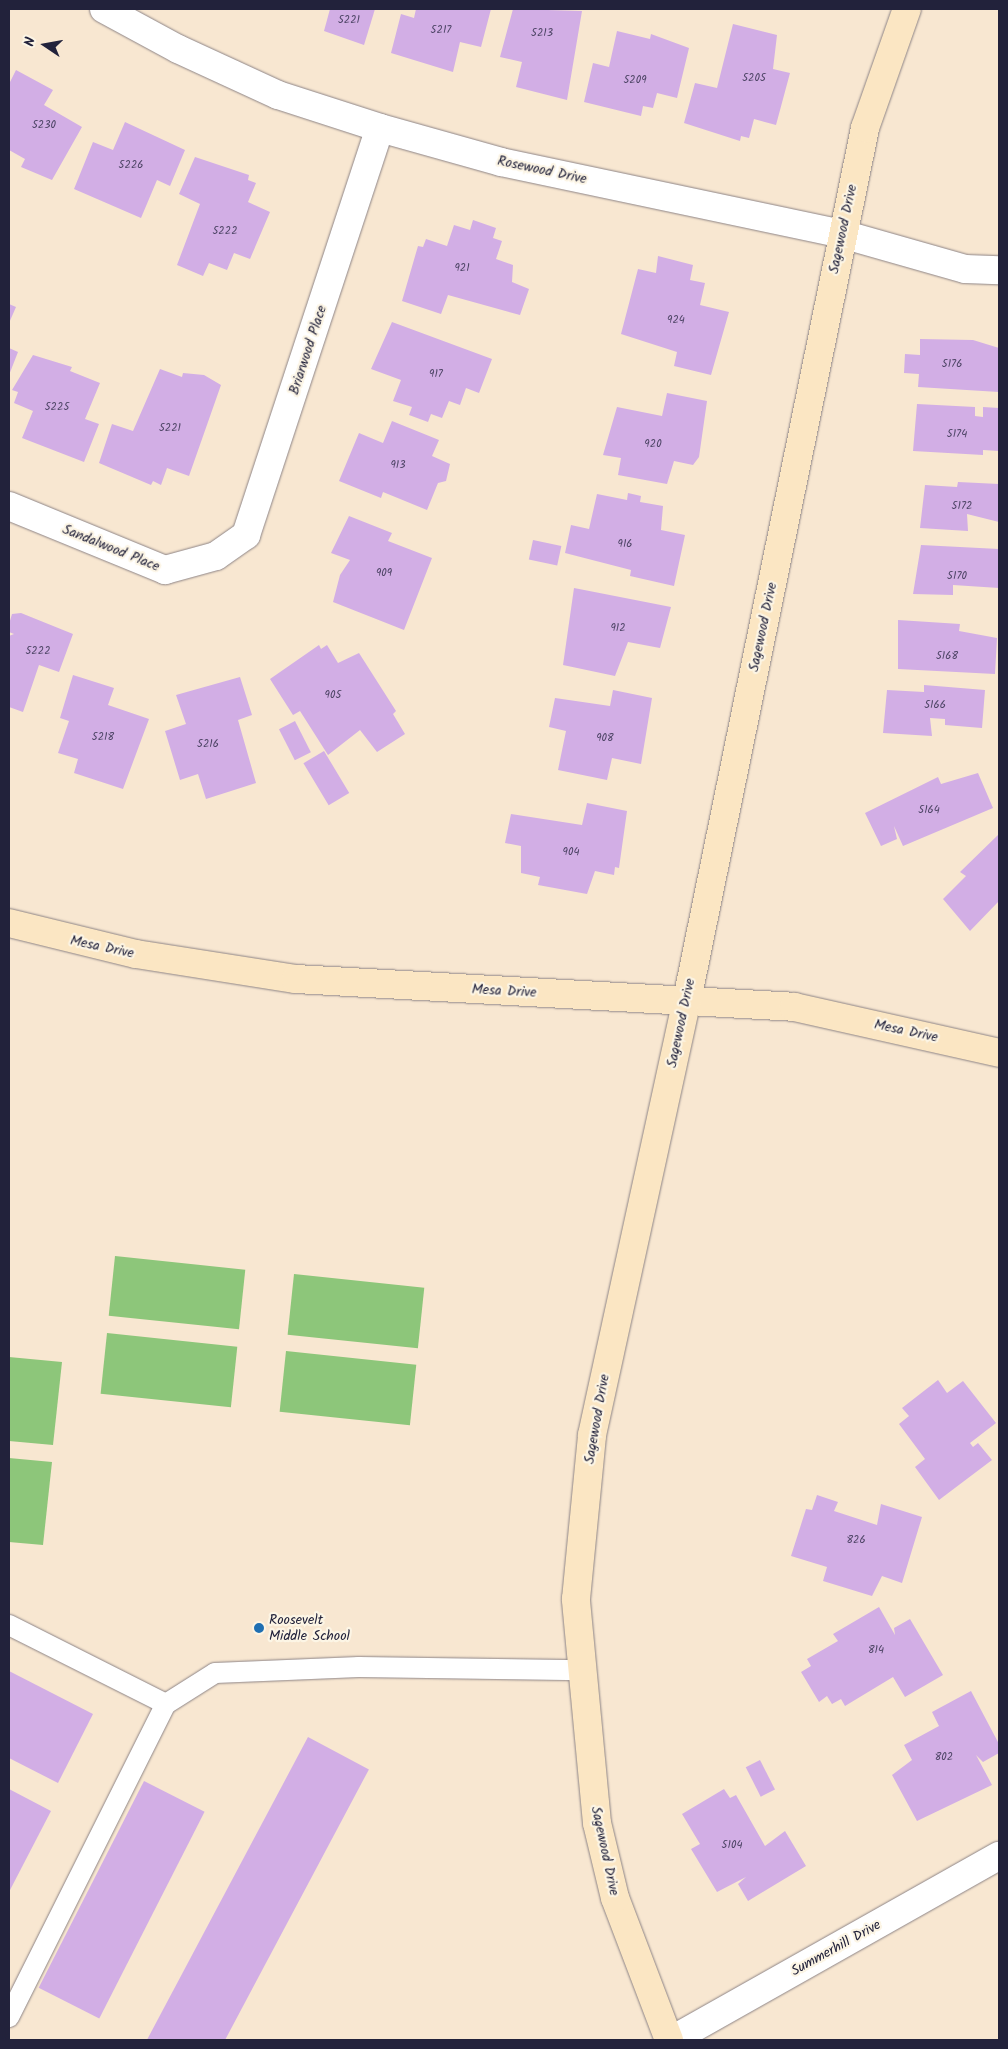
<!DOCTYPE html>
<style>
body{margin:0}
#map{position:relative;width:1008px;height:2049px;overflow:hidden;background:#f8e7d1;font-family:Kalam,sans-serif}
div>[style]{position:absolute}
.green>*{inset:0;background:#8dc67a;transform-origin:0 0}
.building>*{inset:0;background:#d2aee5;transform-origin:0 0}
.roads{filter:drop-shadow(0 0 1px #8d8486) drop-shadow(0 0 1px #8d8486)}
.lane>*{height:20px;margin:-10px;padding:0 10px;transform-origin:10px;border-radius:10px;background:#fff}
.street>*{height:28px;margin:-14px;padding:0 14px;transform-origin:14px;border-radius:14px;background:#fff}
.secondary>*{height:28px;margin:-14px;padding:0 14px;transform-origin:14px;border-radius:14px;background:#fbe6c3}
.dots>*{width:14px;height:14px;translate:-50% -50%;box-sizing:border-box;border:2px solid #fcf5e5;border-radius:50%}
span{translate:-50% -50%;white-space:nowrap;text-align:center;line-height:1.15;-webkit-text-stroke:4.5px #fcf5e5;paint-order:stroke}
.number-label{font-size:11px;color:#4e4566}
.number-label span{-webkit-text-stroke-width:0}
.street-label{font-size:14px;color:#22223b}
.poi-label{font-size:14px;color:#22223b}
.left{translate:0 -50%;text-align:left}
.frame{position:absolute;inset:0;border:10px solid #22223b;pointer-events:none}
.north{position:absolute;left:20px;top:20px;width:50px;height:50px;-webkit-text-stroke:4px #fcf5e5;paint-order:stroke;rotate:282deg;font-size:14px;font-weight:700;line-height:20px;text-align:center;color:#22223b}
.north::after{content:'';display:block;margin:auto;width:18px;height:22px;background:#22223b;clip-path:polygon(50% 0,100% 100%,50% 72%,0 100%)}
</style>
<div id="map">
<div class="green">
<i style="left:115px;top:1256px;width:131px;height:60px;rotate:6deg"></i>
<i style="left:294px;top:1274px;width:131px;height:61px;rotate:6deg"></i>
<i style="left:107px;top:1333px;width:131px;height:61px;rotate:6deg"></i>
<i style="left:286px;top:1351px;width:131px;height:61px;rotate:6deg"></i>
<i style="clip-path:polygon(9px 1357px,62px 1362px,53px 1445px,9px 1441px)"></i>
<i style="clip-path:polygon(9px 1458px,52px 1462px,43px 1545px,9px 1542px)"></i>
</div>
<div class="building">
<i style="clip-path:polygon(330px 9px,375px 9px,364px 45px,324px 31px)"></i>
<i style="clip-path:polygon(416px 9px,491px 9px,481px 47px,460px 42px,453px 72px,391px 53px,401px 14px,414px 18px)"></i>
<i style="clip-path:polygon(513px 9px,582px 11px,567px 100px,516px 87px,522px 62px,500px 57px)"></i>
<i style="clip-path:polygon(733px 24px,777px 35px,773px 69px,790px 73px,776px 125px,754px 119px,749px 138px,741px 136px,740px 141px,684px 123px,695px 83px,717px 88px)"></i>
<i style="clip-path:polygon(617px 31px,650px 39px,651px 34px,689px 48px,677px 98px,657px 93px,653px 108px,643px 106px,641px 116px,584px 102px,593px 63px,609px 67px)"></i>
<i style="clip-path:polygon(16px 70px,53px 90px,44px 105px,82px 127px,52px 180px,21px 167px,25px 159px,9px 150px,9px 84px)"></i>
<i style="clip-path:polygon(125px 122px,185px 150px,170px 186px,157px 180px,141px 218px,74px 189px,93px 142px,113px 150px)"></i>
<i style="clip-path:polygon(195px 157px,249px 175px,248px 180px,256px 183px,248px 202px,270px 212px,250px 259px,234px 253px,227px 270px,209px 263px,203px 276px,177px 265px,200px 204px,179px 194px)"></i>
<i style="clip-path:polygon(473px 220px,496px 228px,493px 238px,502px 241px,496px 259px,513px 265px,512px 282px,529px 289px,520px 315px,448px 295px,441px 314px,402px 301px,418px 246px,423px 247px,426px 239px,447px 246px,454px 225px,470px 230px)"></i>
<i style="clip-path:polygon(658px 256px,693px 265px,690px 280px,705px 283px,700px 305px,729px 312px,711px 375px,674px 366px,677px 352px,621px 334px,638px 269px,656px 273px)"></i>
<i style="clip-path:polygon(9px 304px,16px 307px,9px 323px)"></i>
<i style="clip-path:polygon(392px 322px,492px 359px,479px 393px,466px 388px,460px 405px,449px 401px,442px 418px,431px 414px,428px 422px,409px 415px,412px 407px,393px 401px,401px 380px,371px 369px)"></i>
<i style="clip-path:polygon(920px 339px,973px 340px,999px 348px,999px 392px,918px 387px,919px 374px,904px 373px,905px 354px,920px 355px)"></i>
<i style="clip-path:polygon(9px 348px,18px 352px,9px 375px)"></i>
<i style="clip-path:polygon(33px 355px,72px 367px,70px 371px,100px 383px,85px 419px,99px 424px,84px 462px,22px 438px,33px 411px,14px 403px,18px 392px,12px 390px)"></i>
<i style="clip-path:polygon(160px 369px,182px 377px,183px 373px,204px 375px,221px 385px,189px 476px,167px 468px,161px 485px,153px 481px,151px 485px,99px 463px,112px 424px,133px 431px)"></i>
<i style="clip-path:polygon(667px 393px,707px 401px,699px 457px,693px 465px,674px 461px,667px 484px,618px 475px,621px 458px,603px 455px,617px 407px,662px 416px)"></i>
<i style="clip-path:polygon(917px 404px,975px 407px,975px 416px,983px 417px,983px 407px,999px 408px,999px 451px,983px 450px,983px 455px,913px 451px)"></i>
<i style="clip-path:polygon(392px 421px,439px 440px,432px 456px,450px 464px,446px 481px,438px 483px,427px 510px,383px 492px,381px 498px,339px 481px,359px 433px,383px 443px)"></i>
<i style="clip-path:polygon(958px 482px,999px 484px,999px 522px,967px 514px,968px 531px,920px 528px,925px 485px,957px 487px)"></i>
<i style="clip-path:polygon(628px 493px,641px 496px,640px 502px,663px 506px,661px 530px,685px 535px,674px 586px,630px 576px,631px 570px,565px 553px,571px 525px,589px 529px,597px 494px,627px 500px)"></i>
<i style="clip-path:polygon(349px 516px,392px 533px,388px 541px,432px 558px,404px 630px,333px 602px,340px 575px,350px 560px,331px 553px)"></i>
<i style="left:533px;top:540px;width:29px;height:20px;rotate:12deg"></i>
<i style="clip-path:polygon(921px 545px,999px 549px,999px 588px,953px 585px,953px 595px,913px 594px)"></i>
<i style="clip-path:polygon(574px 588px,671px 607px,660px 648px,628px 642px,615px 676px,563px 665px)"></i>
<i style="clip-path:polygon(21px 613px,73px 634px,59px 672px,39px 665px,23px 712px,9px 707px,9px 636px,14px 634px,9px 632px,9px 624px,12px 614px)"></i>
<i style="clip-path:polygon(898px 620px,960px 624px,959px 631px,997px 638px,995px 674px,898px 669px)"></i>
<i style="clip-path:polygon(319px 645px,321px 649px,327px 645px,338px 663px,359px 653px,396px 711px,393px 714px,405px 734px,377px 752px,360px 730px,328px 755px,300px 711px,293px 715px,270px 679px)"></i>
<i style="clip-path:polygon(73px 675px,114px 688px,108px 705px,149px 719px,123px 789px,74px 773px,78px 759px,58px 753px,69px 721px,60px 718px)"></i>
<i style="clip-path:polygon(240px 677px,252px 715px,238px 720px,256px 783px,206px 799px,198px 774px,180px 780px,165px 731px,186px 724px,176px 695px)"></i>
<i style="clip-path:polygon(924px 685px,985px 690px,982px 728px,945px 725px,945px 719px,930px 718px,932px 736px,883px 733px,887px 690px,924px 692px)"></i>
<i style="clip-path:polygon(613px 690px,652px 698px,641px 764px,612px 758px,607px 780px,558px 770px,566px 731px,549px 727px,555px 698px,610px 706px)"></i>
<i style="left:295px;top:721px;width:35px;height:18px;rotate:63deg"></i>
<i style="left:324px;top:751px;width:49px;height:24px;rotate:59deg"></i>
<i style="clip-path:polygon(978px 773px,993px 808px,903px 846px,894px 826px,897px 839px,881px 846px,865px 813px,938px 777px,941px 784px)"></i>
<i style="clip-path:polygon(587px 803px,627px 811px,619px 868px,615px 867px,614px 875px,595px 871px,587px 894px,538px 885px,540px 877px,521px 873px,521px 846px,505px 843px,511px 814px,582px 825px)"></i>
<i style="clip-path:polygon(999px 834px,999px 901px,970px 931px,943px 899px,966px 876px,960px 872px)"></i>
<i style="clip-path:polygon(938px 1380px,947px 1393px,963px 1381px,996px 1423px,970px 1443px,973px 1447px,978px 1443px,992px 1460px,939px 1500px,915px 1467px,925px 1459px,899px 1424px,909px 1416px,902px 1408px)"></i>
<i style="clip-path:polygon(817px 1495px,838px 1502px,834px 1511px,877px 1525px,881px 1504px,922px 1517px,902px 1583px,882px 1576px,872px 1596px,823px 1581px,827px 1567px,791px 1556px,806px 1509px,812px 1510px)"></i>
<i style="clip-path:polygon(879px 1607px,895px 1635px,894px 1628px,910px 1619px,943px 1675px,905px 1697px,893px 1677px,845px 1706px,841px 1699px,832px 1704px,827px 1696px,819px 1702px,801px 1672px,811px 1666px,807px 1659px,838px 1641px,833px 1634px)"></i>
<i style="clip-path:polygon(9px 1671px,93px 1714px,58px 1783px,9px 1758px)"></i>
<i style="clip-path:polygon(971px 1691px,999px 1744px,999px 1753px,983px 1762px,976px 1755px,992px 1785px,917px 1821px,892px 1775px,912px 1760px,904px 1745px,939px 1726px,932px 1712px)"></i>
<i style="left:308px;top:1737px;width:69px;height:342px;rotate:28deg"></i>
<i style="left:760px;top:1760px;width:33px;height:16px;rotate:63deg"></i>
<i style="left:144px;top:1781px;width:68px;height:232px;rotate:27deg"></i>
<i style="clip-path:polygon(9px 1789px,51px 1811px,9px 1892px)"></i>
<i style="clip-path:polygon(724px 1789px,730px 1798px,736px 1795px,765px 1846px,785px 1831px,806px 1866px,748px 1901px,738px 1884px,746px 1877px,717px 1892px,691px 1849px,700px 1844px,682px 1814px)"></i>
</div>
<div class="roads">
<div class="lane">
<i style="left:9px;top:1625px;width:176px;rotate:26.7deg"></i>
<i style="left:9px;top:2017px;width:350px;rotate:-63.4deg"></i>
<i style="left:166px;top:1704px;width:58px;rotate:-32.3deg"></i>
<i style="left:215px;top:1673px;width:144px;rotate:-2.4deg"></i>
<i style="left:359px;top:1667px;width:224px;rotate:0.8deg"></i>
</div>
<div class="street">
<i style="left:104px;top:9px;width:84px;rotate:28.4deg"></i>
<i style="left:178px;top:49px;width:110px;rotate:24.7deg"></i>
<i style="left:278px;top:95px;width:107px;rotate:17.9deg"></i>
<i style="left:380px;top:128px;width:126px;rotate:15.7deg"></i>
<i style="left:501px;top:162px;width:349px;rotate:11.9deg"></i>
<i style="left:842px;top:234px;width:128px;rotate:15.9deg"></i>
<i style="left:965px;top:269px;width:34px;rotate:2deg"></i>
<i style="left:9px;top:506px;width:169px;rotate:22.3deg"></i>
<i style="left:165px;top:570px;width:53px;rotate:-15.4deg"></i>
<i style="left:216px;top:556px;width:37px;rotate:-35deg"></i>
<i style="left:246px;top:535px;width:428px;rotate:-71.8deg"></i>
<i style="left:672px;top:2040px;width:375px;rotate:-29.4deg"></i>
</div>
<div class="secondary">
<i style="left:9px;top:923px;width:131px;rotate:13.7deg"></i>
<i style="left:136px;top:954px;width:162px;rotate:8.9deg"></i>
<i style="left:296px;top:979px;width:499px;rotate:3.2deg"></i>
<i style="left:794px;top:1007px;width:210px;rotate:12.6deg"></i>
<i style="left:669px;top:2040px;width:152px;rotate:-110.8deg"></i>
<i style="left:615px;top:1898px;width:77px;rotate:-103.5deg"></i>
<i style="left:597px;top:1823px;width:225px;rotate:-95.4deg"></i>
<i style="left:576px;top:1599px;width:165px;rotate:-84.4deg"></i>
<i style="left:592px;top:1435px;width:445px;rotate:-77.7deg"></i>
<i style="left:687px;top:1000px;width:890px;rotate:-78.46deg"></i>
<i style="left:865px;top:128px;width:126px;rotate:-70.6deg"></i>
</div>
</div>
<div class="dots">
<i style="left:259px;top:1628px;background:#1f6fb2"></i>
</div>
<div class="number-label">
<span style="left:349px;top:20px">5221</span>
<span style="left:441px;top:30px">5217</span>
<span style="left:542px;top:33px">5213</span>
<span style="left:754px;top:78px">5205</span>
<span style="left:635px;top:80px">5209</span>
<span style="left:44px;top:125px">5230</span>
<span style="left:131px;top:165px">5226</span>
<span style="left:225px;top:231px">5222</span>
<span style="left:462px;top:268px">921</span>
<span style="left:676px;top:320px">924</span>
<span style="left:952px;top:364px">5176</span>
<span style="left:436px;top:374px">917</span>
<span style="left:57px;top:407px">5225</span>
<span style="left:170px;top:428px">5221</span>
<span style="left:957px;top:434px">5174</span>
<span style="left:653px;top:444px">920</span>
<span style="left:398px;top:465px">913</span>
<span style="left:962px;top:506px">5172</span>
<span style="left:625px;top:544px">916</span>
<span style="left:384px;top:573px">909</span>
<span style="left:957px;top:576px">5170</span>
<span style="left:618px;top:628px">912</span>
<span style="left:38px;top:651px">5222</span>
<span style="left:947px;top:656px">5168</span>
<span style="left:333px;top:695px">905</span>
<span style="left:935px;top:705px">5166</span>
<span style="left:103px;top:737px">5218</span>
<span style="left:605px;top:738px">908</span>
<span style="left:208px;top:744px">5216</span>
<span style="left:929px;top:810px">5164</span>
<span style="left:571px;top:852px">904</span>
<span style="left:856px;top:1540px">826</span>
<span style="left:876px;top:1650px">814</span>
<span style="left:944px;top:1757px">802</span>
<span style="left:732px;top:1845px">5104</span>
</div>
<div class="street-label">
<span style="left:542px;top:170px;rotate:12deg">Rosewood Drive</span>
<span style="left:843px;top:229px;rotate:-78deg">Sagewood Drive</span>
<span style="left:308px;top:350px;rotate:-72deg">Briarwood Place</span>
<span style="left:111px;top:548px;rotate:22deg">Sandalwood Place</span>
<span style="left:763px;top:627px;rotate:-78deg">Sagewood Drive</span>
<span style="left:102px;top:947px;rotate:12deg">Mesa Drive</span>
<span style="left:504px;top:991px;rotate:3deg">Mesa Drive</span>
<span style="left:681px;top:1023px;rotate:-78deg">Sagewood Drive</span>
<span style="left:906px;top:1031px;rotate:12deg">Mesa Drive</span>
<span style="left:597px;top:1419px;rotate:-80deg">Sagewood Drive</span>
<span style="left:605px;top:1851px;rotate:78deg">Sagewood Drive</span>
<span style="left:836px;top:1948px;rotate:-29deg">Summerhill Drive</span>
</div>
<div class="poi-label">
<span class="left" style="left:269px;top:1628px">Roosevelt<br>Middle School</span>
</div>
<div class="frame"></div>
<div class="north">N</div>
</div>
